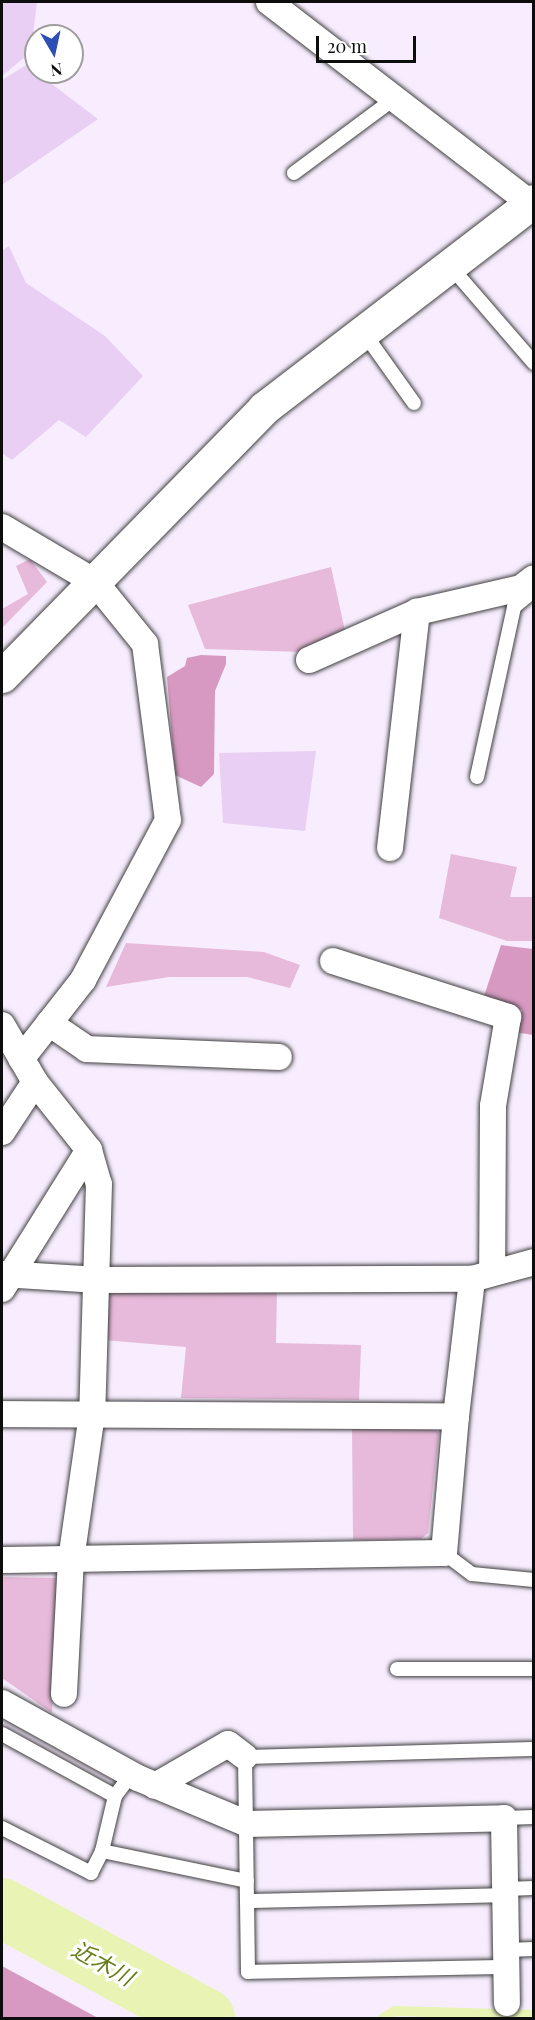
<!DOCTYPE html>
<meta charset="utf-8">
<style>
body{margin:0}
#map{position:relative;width:535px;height:2020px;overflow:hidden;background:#f7edfe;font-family:"Playfair Display","Noto Sans JP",serif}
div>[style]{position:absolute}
.farmland>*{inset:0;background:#e8cff3}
.green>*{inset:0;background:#e7b9da}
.forest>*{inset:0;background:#d799c1}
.stream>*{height:10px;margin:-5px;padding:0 5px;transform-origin:5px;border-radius:5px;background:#e8f3b4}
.river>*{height:60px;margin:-30px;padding:0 30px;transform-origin:30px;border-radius:30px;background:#e8f3b4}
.roads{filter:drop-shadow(0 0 2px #404040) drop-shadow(0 0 2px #404040)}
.service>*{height:14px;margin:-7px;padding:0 7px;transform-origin:7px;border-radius:7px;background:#fff}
.minor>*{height:26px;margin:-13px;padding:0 13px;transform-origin:13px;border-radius:13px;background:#fff}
.tertiary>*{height:33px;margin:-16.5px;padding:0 16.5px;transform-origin:16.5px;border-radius:16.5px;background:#fff}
span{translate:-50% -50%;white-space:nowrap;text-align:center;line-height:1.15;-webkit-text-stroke:6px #fff;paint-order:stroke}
.water-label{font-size:22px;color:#667d1a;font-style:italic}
.frame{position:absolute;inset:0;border:3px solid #0d0d0d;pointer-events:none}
.north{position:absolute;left:24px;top:24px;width:60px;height:60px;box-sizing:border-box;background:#fff;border:2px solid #9e9e9e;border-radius:50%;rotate:171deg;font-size:16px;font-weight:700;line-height:24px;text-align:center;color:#0d0d0d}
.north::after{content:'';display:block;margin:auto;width:21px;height:27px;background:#2c4fb6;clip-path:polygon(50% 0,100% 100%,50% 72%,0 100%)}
.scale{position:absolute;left:316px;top:36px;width:100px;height:27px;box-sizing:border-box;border:3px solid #0d0d0d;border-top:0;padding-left:8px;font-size:18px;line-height:21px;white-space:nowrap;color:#0d0d0d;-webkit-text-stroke:4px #fff;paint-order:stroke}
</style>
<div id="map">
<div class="farmland">
<i style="clip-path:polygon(2px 2px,37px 2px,31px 52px,2px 76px)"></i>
<i style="clip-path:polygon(31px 62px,36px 72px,98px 119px,2px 185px,2px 80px)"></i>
<i style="clip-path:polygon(9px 246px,26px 283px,105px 336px,143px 376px,86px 437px,59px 420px,12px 460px,2px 453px,2px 251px)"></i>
<i style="clip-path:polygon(316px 751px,305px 831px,223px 823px,219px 753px)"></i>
</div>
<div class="green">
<i style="clip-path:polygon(30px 559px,47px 582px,2px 628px,2px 609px,28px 594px,16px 566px)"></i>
<i style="clip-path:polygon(331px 567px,345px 631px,302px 652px,205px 649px,188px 605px)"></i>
<i style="clip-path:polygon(451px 854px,517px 867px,510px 897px,533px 897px,533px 941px,507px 941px,439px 918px)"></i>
<i style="clip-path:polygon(126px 943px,264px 952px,300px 965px,290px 988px,247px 977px,169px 977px,106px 987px)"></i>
<i style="clip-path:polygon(277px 1287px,276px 1343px,361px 1345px,359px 1400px,181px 1398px,186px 1347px,104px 1340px,107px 1288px)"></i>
<i style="clip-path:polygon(352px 1423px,432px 1426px,439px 1433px,428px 1533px,421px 1539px,353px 1540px)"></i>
<i style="clip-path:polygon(2px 1577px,57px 1578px,52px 1713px,2px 1678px)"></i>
</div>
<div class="forest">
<i style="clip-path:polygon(201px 655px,226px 656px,226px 664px,215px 691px,214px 774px,201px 787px,175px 775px,167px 677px,185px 666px,187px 658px)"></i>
<i style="clip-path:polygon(501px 945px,533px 949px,533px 1035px,514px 1032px,522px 1010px,483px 999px)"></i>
<i style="clip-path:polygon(2px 1966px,98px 2018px,2px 2018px)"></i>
</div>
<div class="stream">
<i style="left:383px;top:2018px;width:14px;rotate:-30deg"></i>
<i style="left:395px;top:2011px;width:139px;rotate:1.6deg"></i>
</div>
<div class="river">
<i style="left:2px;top:1908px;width:231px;rotate:28.5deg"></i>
</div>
<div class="roads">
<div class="service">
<i style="left:294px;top:173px;width:126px;rotate:-36.6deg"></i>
<i style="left:451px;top:267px;width:127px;rotate:49.2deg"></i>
<i style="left:364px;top:333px;width:86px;rotate:54.5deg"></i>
<i style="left:477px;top:777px;width:174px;rotate:-77.7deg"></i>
<i style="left:514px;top:607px;width:17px;rotate:-40deg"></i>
<i style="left:444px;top:1553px;width:35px;rotate:37deg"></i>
<i style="left:472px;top:1574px;width:62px;rotate:5.5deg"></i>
<i style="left:397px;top:1669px;width:137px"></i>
<i style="left:2px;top:1734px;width:129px;rotate:28.8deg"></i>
<i style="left:115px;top:1796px;width:26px;rotate:-53deg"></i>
<i style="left:504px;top:1818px;width:30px;rotate:-2deg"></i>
<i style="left:2px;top:1828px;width:100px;rotate:26.8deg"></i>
<i style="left:91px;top:1873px;width:25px;rotate:-63deg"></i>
<i style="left:102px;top:1851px;width:148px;rotate:11.7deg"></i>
<i style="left:102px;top:1851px;width:57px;rotate:-76.7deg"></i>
<i style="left:504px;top:1889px;width:30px;rotate:-2deg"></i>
<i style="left:248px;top:1901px;width:256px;rotate:-1.3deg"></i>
<i style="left:506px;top:1950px;width:28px;rotate:-2deg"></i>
<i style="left:506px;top:1967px;width:258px;rotate:178.9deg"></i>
<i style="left:248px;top:1972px;width:215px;rotate:-90.8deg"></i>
<i style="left:245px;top:1757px;width:289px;rotate:-1.6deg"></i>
</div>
<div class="minor">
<i style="left:269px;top:2px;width:334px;rotate:37.6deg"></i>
<i style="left:2px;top:527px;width:108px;rotate:30.6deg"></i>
<i style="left:95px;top:582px;width:80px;rotate:51.1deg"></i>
<i style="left:145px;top:644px;width:177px;rotate:82.6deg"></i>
<i style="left:168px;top:820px;width:181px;rotate:118deg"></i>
<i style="left:83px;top:980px;width:100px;rotate:128.1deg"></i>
<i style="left:309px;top:660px;width:118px;rotate:-24deg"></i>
<i style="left:417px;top:612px;width:107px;rotate:-13deg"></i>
<i style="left:521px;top:588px;width:16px;rotate:-38deg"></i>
<i style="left:390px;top:848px;width:238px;rotate:-83.5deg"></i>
<i style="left:333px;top:961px;width:184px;rotate:17.7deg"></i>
<i style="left:508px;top:1017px;width:90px;rotate:99.6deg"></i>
<i style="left:493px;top:1106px;width:165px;rotate:90.3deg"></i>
<i style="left:49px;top:1023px;width:46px;rotate:34.4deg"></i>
<i style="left:87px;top:1049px;width:192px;rotate:2.4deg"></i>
<i style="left:2px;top:1025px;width:66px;rotate:59.9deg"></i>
<i style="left:35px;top:1082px;width:87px;rotate:51.5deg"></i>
<i style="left:89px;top:1150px;width:35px;rotate:74deg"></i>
<i style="left:99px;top:1184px;width:230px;rotate:91.7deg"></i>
<i style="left:92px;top:1414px;width:147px;rotate:98.2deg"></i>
<i style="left:71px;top:1559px;width:135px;rotate:93deg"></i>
<i style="left:2px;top:1132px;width:60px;rotate:-56.6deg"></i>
<i style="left:2px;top:1274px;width:97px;rotate:3.5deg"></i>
<i style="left:99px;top:1280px;width:373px;rotate:-0.2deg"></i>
<i style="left:472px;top:1279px;width:64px;rotate:-15.3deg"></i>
<i style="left:2px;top:1289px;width:164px;rotate:-58deg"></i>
<i style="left:2px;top:1414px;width:454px;rotate:0.3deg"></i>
<i style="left:456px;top:1416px;width:138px;rotate:-83.3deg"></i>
<i style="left:2px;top:1560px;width:442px;rotate:-0.9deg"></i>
<i style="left:444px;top:1553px;width:138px;rotate:-85deg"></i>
<i style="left:2px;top:1703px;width:155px;rotate:28.9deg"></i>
<i style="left:138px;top:1778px;width:119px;rotate:22.7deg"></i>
<i style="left:248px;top:1824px;width:256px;rotate:-1.3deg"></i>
<i style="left:504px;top:1818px;width:185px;rotate:89.1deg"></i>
<i style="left:155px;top:1786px;width:84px;rotate:-29.9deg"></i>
<i style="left:228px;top:1744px;width:21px;rotate:37deg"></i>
</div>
<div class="tertiary">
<i style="left:2px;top:676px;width:375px;rotate:-45.6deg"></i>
<i style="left:264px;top:408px;width:340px;rotate:-37.5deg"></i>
</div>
</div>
<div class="water-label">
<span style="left:103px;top:1963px;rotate:29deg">近木川</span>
</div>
<div class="frame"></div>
<div class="north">N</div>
<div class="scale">20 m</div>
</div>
